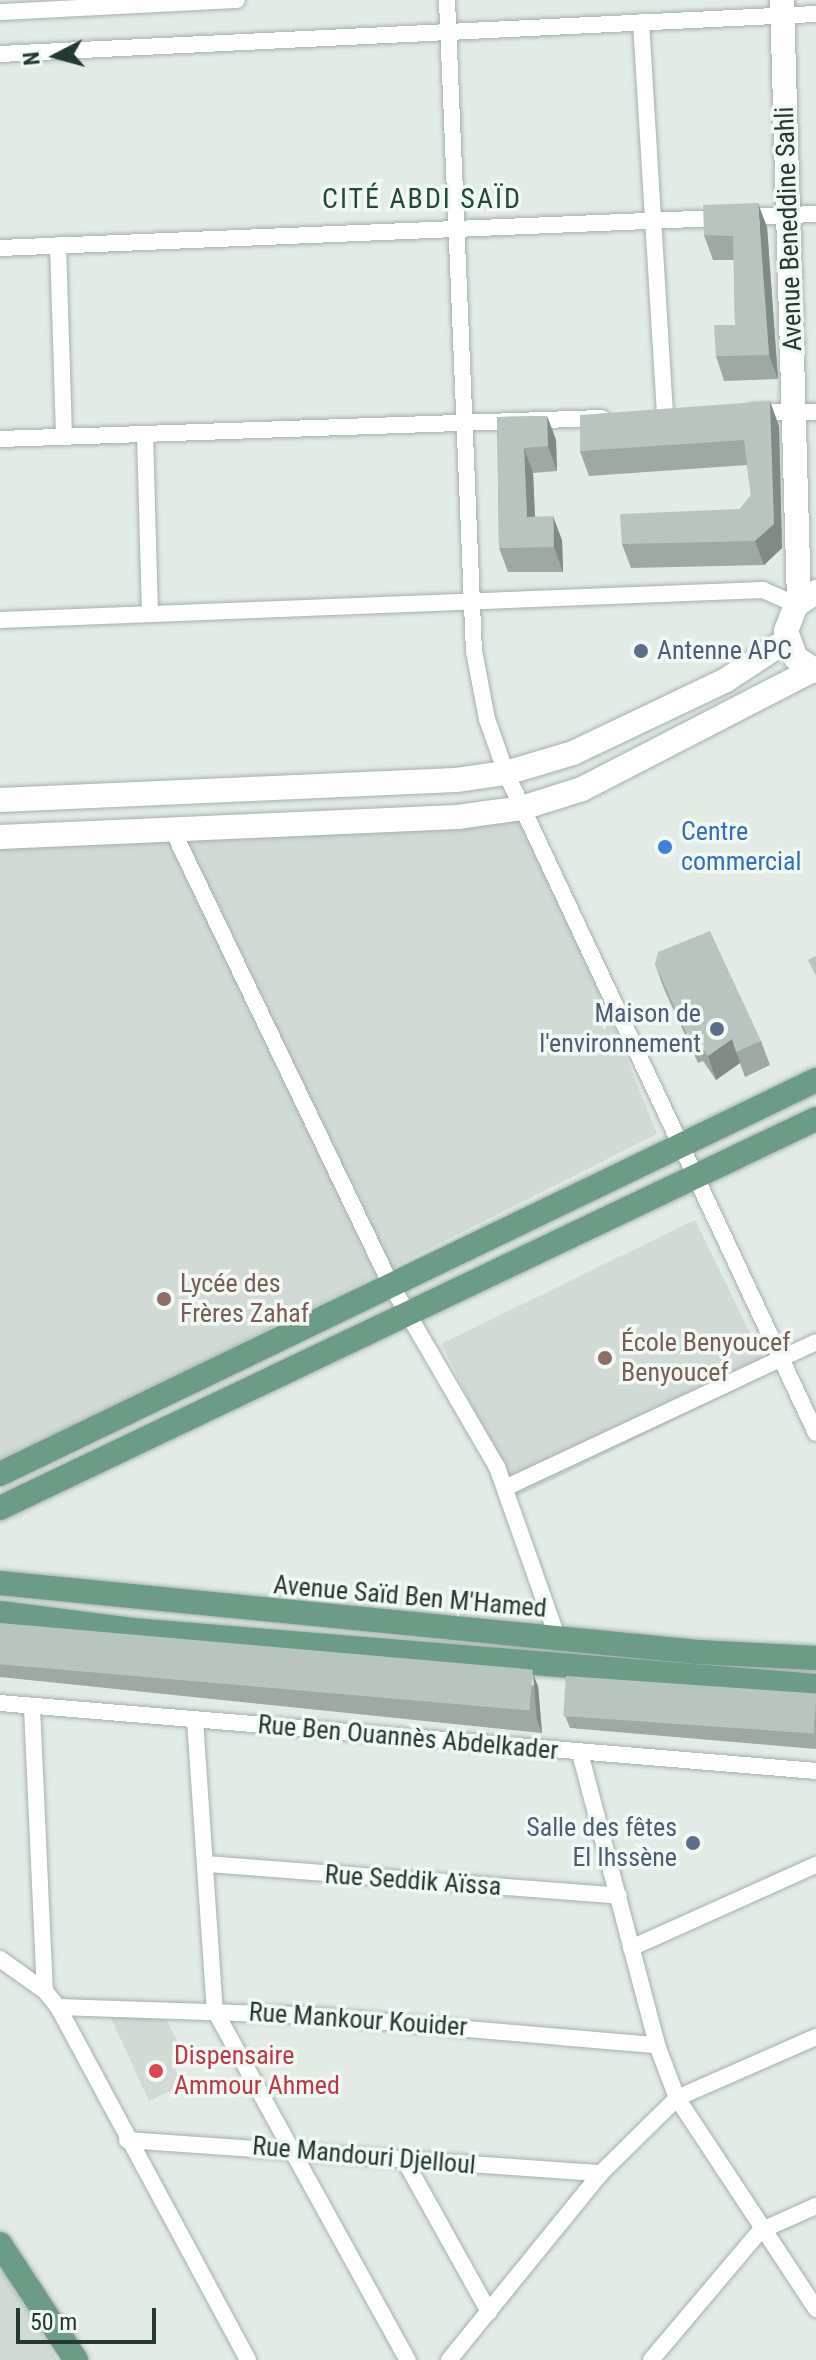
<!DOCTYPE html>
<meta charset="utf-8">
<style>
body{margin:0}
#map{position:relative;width:816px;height:2360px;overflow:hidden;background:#e2ebe5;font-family:"Roboto Condensed",sans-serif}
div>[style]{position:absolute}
.built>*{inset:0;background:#d1dad4;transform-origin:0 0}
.roads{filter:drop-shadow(0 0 2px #a5b2ab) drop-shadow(0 0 2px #a5b2ab)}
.street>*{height:16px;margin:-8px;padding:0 8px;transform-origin:8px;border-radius:8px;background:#fff}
.secondary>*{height:24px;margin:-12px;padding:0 12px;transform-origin:12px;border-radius:12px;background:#fff}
.primary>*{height:24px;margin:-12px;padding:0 12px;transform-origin:12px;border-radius:12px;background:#6c9b86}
.wall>*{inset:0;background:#9ea9a3}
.shaded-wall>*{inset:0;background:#818a85}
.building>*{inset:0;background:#b8c5be;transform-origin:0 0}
.dots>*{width:22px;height:22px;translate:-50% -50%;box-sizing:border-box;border:4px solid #f2f8f4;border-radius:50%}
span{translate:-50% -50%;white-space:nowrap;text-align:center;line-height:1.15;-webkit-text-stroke:7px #f2f8f4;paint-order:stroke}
.street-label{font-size:26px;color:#243930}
.service-label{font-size:26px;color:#4e5e75}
.left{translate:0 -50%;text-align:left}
.right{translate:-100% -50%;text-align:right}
.shop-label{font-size:26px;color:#366cbe}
.education-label{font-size:26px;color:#785e54}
.health-label{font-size:26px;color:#be3a42}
.neighbourhood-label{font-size:28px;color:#234939;letter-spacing:2px}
.north{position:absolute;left:16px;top:16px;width:80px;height:80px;-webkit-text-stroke:6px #f2f8f4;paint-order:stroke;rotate:264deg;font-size:22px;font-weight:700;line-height:32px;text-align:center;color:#243930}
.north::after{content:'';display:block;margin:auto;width:28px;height:36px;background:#243930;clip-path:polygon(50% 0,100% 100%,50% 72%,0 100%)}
.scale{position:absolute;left:16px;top:2308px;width:140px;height:36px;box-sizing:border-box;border:4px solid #243930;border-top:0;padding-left:10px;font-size:24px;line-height:28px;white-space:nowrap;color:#243930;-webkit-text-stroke:6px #f2f8f4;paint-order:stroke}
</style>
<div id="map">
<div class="built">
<i style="clip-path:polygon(524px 803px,657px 1134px,0 1465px,0 846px)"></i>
<i style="left:695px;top:1220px;width:171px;height:282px;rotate:64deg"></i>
<i style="clip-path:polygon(110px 2016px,166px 2019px,180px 2047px,171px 2056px,181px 2086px,149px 2101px)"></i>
<i style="clip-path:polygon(0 2266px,57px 2360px,0 2360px)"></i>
</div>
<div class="roads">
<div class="street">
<i style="left:447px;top:0;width:652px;rotate:87.63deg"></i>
<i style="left:474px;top:651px;width:69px;rotate:79.2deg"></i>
<i style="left:487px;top:719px;width:57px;rotate:70.6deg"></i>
<i style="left:506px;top:773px;width:729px;rotate:64.84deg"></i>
<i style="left:0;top:12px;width:237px;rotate:-2.9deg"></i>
<i style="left:641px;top:22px;width:393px;rotate:86.5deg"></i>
<i style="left:0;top:54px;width:817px;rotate:-2.81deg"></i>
<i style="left:58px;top:245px;width:191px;rotate:88.2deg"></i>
<i style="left:0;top:248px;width:817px;rotate:-2.39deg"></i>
<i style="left:753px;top:412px;width:63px"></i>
<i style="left:145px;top:434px;width:179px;rotate:88.4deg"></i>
<i style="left:0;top:439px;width:602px;rotate:-2deg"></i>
<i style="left:0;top:620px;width:764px;rotate:-2.25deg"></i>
<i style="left:763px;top:590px;width:36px;rotate:24deg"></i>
<i style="left:172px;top:829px;width:506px;rotate:64.35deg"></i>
<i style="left:391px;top:1285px;width:211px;rotate:59.8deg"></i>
<i style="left:497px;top:1467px;width:182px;rotate:70.5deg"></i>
<i style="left:507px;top:1487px;width:341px;rotate:-25.1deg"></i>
<i style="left:0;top:1703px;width:819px;rotate:4.76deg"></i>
<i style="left:32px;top:1708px;width:283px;rotate:87.4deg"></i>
<i style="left:45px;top:1991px;width:21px;rotate:51deg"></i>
<i style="left:58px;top:2007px;width:401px;rotate:61.7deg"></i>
<i style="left:195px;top:1720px;width:292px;rotate:86.1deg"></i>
<i style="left:215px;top:2011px;width:399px;rotate:61.1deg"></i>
<i style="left:580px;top:1753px;width:302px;rotate:75.2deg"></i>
<i style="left:657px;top:2045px;width:57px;rotate:69.3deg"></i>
<i style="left:677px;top:2098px;width:253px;rotate:56.6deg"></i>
<i style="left:207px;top:1864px;width:413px;rotate:4.4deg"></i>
<i style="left:631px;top:1948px;width:203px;rotate:-24.2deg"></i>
<i style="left:0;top:1959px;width:55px;rotate:35.4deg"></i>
<i style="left:58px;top:2007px;width:246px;rotate:1.9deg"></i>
<i style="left:304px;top:2015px;width:354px;rotate:4.9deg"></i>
<i style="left:127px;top:2140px;width:475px;rotate:4deg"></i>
<i style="left:405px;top:2161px;width:173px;rotate:60.9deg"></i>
<i style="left:449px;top:2360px;width:241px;rotate:-50.9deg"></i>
<i style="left:601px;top:2173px;width:107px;rotate:-44.6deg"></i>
<i style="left:677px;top:2098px;width:152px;rotate:-23.7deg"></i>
<i style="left:651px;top:2360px;width:169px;rotate:-49.8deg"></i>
<i style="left:760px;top:2231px;width:61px;rotate:-24.1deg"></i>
</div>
<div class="secondary">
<i style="left:782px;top:0;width:602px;rotate:88.38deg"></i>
<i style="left:816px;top:592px;width:24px;rotate:147deg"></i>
<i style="left:796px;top:605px;width:28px;rotate:111deg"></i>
<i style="left:786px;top:631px;width:29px;rotate:70deg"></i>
<i style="left:796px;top:658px;width:24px;rotate:33deg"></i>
<i style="left:0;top:800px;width:456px;rotate:-2.5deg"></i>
<i style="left:456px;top:780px;width:50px;rotate:-8deg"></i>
<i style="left:506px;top:773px;width:70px;rotate:-16.6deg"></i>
<i style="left:573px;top:753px;width:170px;rotate:-25.5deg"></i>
<i style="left:726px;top:680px;width:73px;rotate:-33.3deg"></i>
<i style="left:0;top:837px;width:458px;rotate:-2.5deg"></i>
<i style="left:458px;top:817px;width:65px;rotate:-8deg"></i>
<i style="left:522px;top:808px;width:63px;rotate:-17.6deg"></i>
<i style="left:582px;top:789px;width:260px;rotate:-27.3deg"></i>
</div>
<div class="primary">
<i style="left:0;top:1474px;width:906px;rotate:-25.77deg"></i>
<i style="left:0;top:1508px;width:904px;rotate:-25.49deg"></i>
<i style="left:0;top:1583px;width:701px;rotate:5.65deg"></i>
<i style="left:698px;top:1652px;width:118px;rotate:2.9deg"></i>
<i style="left:0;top:1613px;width:133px;rotate:7.3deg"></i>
<i style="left:132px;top:1630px;width:686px;rotate:4.68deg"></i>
<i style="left:0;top:2244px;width:139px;rotate:56.8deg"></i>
</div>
</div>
<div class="wall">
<i style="clip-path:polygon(767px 227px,778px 379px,724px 381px,716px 356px,735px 325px,734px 260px,713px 260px,704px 235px)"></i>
<i style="clip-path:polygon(547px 416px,556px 440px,557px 471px,533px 473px,535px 516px,562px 540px,563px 572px,508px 572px,499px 548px,497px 417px)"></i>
<i style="clip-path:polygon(779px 426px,782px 548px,764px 565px,631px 568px,622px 544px,740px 509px,751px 495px,747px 465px,589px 476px,580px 451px)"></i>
<i style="clip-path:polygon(655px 964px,761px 1041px,770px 1065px,745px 1077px,740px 1063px,716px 1080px,703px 1061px,698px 1063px,664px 989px)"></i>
<i style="clip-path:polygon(0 1623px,538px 1686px,542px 1733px,0 1677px)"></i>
<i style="clip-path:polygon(816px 1694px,816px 1749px,570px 1728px,565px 1716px)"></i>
</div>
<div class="shaded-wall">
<i style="clip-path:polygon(758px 203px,767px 227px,778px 379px,769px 355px)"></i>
<i style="clip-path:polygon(770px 401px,779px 426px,782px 548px,764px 565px,755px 541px)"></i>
<i style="clip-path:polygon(547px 416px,556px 440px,557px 471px,548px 446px)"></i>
<i style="clip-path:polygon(524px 448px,533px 473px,536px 541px,527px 517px)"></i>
<i style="clip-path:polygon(553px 516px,562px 540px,563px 572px,554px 547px)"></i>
<i style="clip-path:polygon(732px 1039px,740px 1063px,716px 1080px,708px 1056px)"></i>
<i style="clip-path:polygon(533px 1674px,538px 1686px,542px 1733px,537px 1720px)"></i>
</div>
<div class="building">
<i style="clip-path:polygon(758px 203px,769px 355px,716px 356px,714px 325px,735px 325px,733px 236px,704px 235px,703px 205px)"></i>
<i style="clip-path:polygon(770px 401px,774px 524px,755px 541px,622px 544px,620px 514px,740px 509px,751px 495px,744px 440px,580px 451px,580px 415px)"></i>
<i style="clip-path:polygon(547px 416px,548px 446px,524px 448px,527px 517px,553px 516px,554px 547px,499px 548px,497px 417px)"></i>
<i style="clip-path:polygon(710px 931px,761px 1041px,736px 1052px,732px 1039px,708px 1056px,694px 1037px,689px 1039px,655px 964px,658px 952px)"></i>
<i style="clip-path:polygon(816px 956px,816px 976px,808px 960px)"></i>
<i style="left:0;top:1623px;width:535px;height:41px;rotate:5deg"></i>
<i style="left:566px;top:1676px;width:251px;height:40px;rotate:4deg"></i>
</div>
<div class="dots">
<i style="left:641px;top:651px;background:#5c6f8a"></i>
<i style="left:665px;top:847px;background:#3f7fe0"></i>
<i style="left:717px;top:1029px;background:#5c6f8a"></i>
<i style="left:164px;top:1299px;background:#8d6e63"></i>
<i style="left:605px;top:1358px;background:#8d6e63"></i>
<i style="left:693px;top:1843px;background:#5c6f8a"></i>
<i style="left:156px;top:2071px;background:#e0444e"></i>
</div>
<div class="street-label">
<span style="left:789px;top:229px;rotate:-92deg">Avenue Beneddine Sahli</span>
<span style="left:410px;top:1597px;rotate:5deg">Avenue Saïd Ben M'Hamed</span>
<span style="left:408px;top:1738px;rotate:5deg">Rue Ben Ouannès Abdelkader</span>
<span style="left:413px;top:1881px;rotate:4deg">Rue Seddik Aïssa</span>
<span style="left:358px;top:2020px;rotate:4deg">Rue Mankour Kouider</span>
<span style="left:364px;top:2156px;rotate:5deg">Rue Mandouri Djelloul</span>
</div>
<div class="service-label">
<span class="left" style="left:657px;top:651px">Antenne APC</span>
<span class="right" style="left:701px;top:1029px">Maison de<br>l'environnement</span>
<span class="right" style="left:677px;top:1843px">Salle des fêtes<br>El Ihssène</span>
</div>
<div class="shop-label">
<span class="left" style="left:681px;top:847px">Centre<br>commercial</span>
</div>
<div class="education-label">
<span class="left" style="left:180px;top:1299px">Lycée des<br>Frères Zahaf</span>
<span class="left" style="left:621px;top:1358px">École Benyoucef<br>Benyoucef</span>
</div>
<div class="health-label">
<span class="left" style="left:174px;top:2071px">Dispensaire<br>Ammour Ahmed</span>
</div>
<div class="neighbourhood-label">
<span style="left:422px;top:199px">CITÉ ABDI SAÏD</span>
</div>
<div class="north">N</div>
<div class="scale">50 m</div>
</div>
